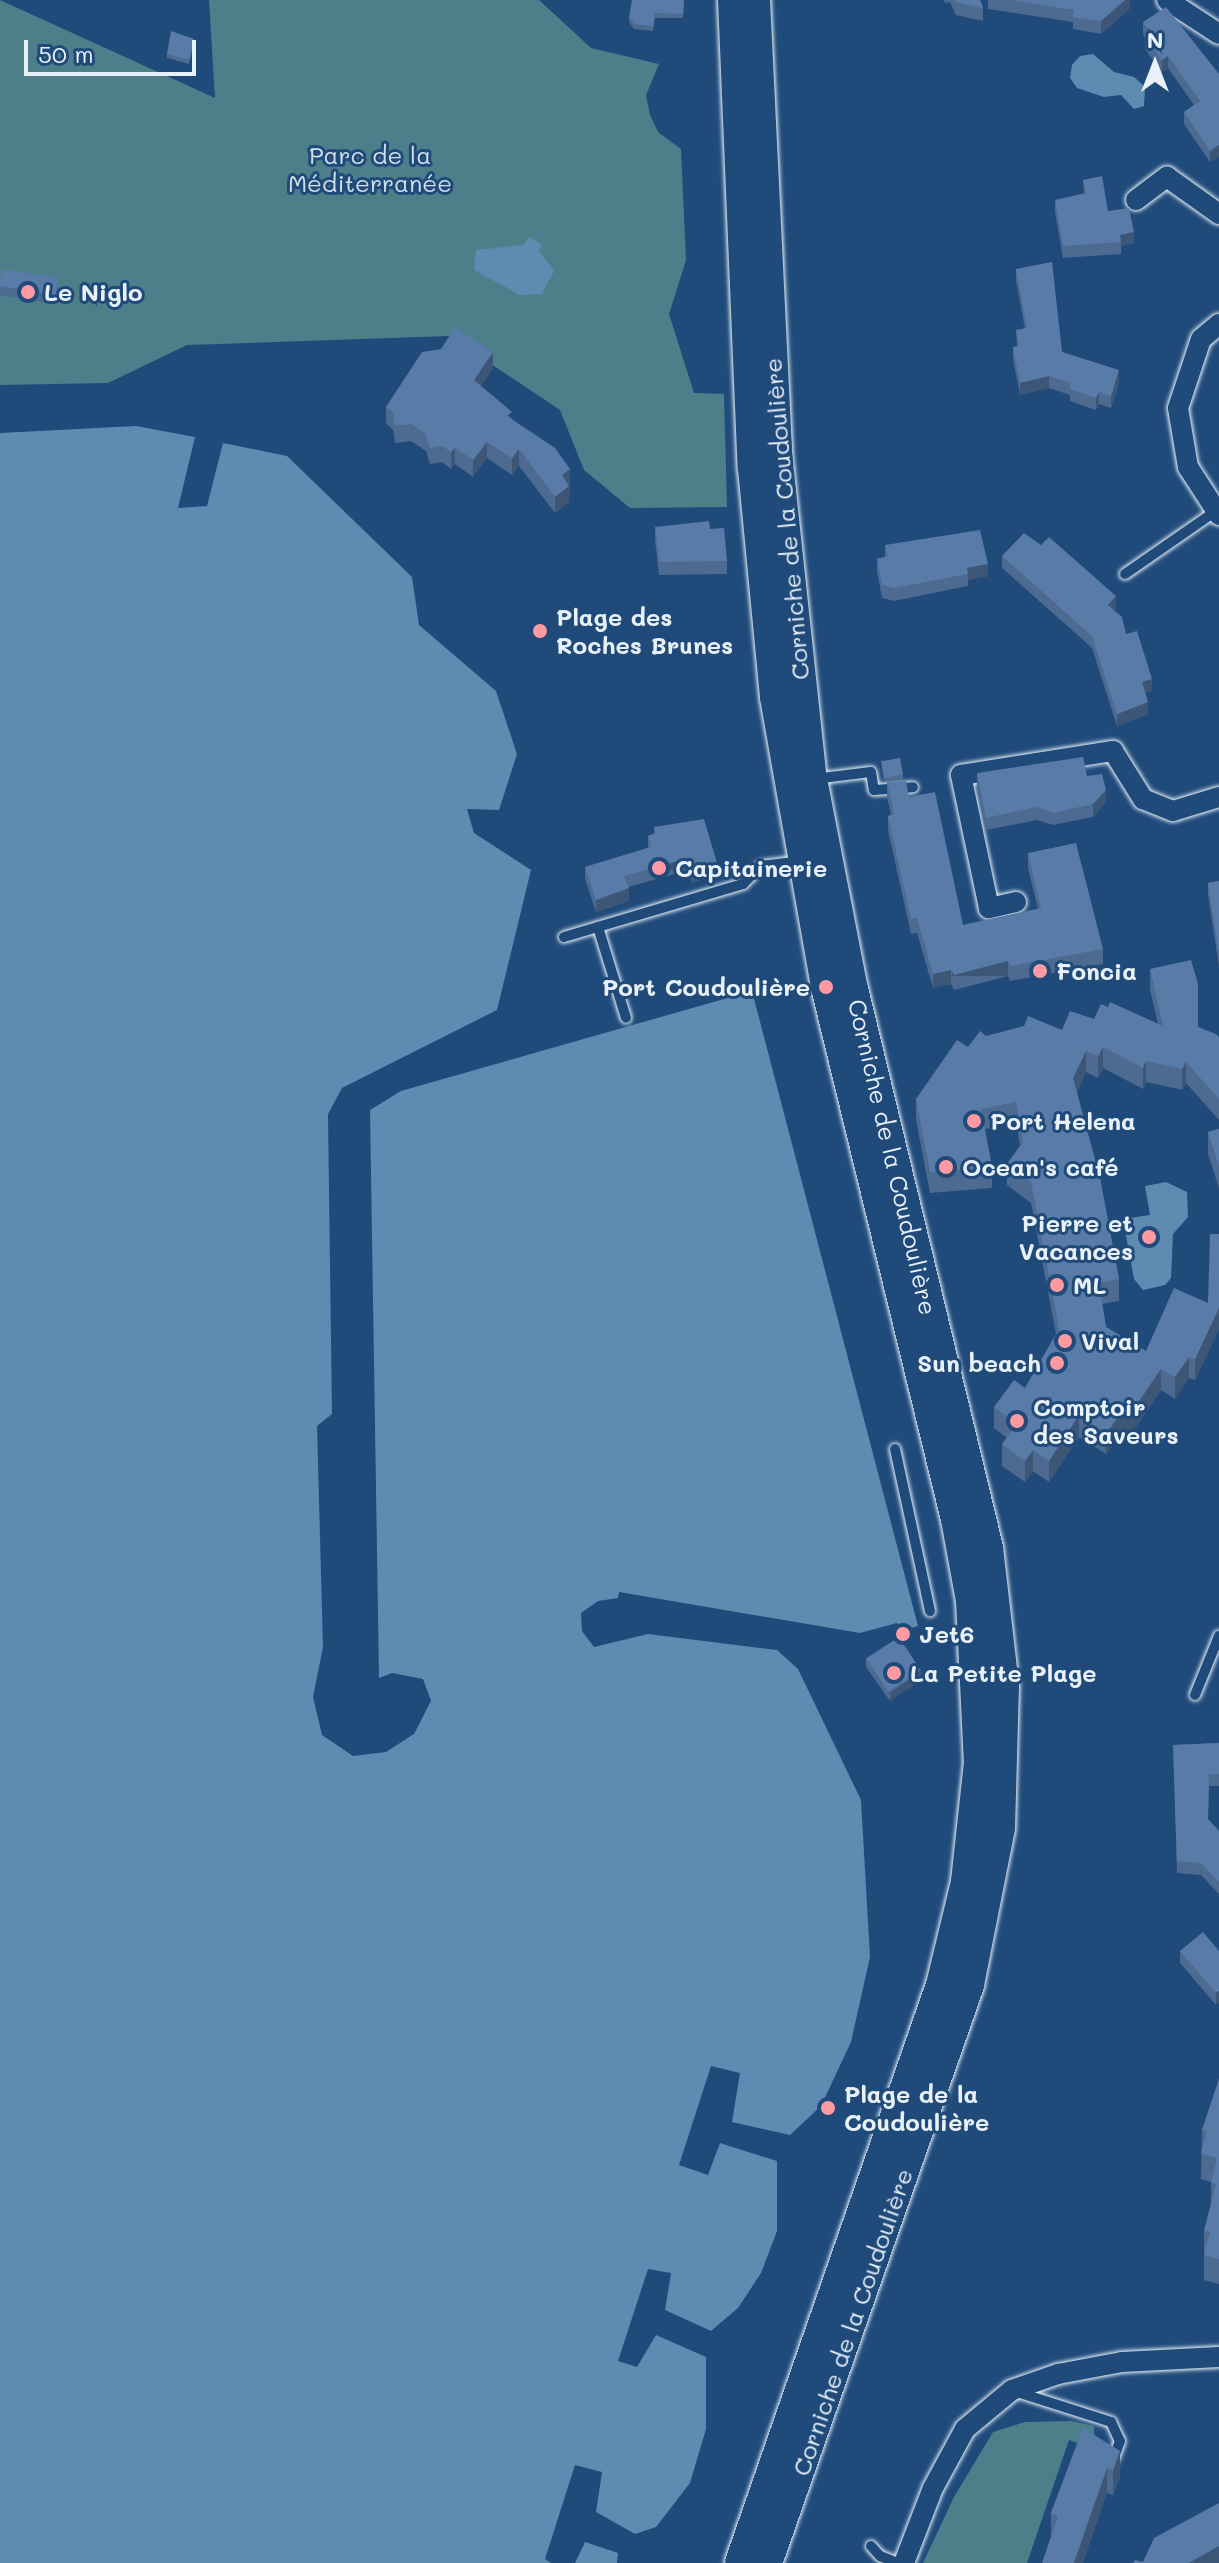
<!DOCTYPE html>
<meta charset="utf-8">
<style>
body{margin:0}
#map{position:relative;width:1219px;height:2563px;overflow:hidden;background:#1f4a7a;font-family:Mali,sans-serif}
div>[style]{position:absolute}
.green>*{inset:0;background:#4d7f8a}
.water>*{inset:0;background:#5f8ab1}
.roads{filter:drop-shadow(0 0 2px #e8f1f8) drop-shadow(0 0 2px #e8f1f8)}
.lane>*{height:10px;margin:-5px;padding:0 5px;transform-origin:5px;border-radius:5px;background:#1f4a7a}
.street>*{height:20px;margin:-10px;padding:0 10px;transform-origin:10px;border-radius:10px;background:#1f4a7a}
.secondary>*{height:30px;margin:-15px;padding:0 15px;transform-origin:15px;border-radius:15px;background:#1f4a7a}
.wall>*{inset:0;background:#4d6a90}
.shaded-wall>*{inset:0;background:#3e5676;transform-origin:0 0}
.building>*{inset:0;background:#597ba8;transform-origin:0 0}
.dots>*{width:22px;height:22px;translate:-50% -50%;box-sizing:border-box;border:4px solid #1f4a7a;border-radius:50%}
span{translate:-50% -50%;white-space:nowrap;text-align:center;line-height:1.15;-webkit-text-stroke:6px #1f4a7a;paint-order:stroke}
.park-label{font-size:24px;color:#d1e0e8}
.poi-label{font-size:24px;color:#e8f1f8;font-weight:700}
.left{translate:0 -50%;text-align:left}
.right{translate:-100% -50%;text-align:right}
.street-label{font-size:24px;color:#e8f1f8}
.north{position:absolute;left:1115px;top:24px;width:80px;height:80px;-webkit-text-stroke:6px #1f4a7a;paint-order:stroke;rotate:0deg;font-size:22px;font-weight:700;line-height:32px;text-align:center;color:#e8f1f8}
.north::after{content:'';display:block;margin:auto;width:28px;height:36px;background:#e8f1f8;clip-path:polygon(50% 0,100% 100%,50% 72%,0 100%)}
.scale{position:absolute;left:24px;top:40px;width:172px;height:36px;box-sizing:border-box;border:4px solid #e8f1f8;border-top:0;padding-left:10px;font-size:24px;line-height:28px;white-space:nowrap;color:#e8f1f8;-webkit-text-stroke:6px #1f4a7a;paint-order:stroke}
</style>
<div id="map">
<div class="green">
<i style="clip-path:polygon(0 0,215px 98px,209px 0,539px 0,591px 48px,659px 64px,646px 95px,650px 115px,658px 132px,681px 149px,686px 260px,669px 314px,694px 393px,724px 394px,727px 507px,630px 508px,584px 470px,560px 410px,449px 336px,187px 345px,108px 383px,0 385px)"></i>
<i style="clip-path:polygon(1071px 2421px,1094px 2426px,1095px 2449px,1069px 2440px,1027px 2563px,923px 2563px,954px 2497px,993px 2432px,1025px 2422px)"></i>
</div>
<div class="water">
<i style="clip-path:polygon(1093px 54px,1114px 72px,1134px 77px,1145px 87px,1144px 106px,1134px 109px,1121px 95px,1104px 97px,1077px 88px,1070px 78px,1072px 65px,1080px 56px)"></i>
<i style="clip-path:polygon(529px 237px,542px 245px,539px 251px,554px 271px,542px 294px,520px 295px,474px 270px,476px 250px,523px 245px)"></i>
<i style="clip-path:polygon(136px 426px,195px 437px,178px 508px,207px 506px,223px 443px,287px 456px,412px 577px,419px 625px,496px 691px,517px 754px,499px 810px,467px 809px,474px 833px,531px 870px,497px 1010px,342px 1088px,328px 1114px,332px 1414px,317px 1426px,323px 1647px,313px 1697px,322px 1735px,353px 1756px,386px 1752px,414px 1734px,431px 1701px,423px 1679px,392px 1673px,379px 1678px,370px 1110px,401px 1091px,752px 991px,918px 1626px,901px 1631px,897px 1623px,860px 1633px,619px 1592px,618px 1598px,598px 1601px,581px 1613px,582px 1631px,594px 1647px,648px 1634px,777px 1650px,798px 1669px,861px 1800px,870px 1957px,851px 2042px,821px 2106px,790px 2135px,732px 2122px,740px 2073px,711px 2066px,679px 2165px,708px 2175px,720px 2143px,777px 2161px,777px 2231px,761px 2273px,738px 2308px,711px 2331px,665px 2310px,671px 2273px,648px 2269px,618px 2361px,637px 2367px,656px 2335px,706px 2357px,706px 2429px,690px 2483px,656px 2527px,635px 2534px,596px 2512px,602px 2472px,575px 2465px,545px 2559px,551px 2563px,0 2563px,0 433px)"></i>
<i style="clip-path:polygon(1166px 1182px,1187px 1192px,1188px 1217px,1173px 1234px,1171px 1278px,1165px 1285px,1143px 1290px,1134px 1279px,1123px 1219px,1150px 1215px,1145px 1186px)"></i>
<i style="clip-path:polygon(585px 2542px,618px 2553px,617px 2563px,575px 2563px)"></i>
</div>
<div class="roads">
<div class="lane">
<i style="left:1125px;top:574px;width:111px;rotate:-34.7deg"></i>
<i style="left:814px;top:779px;width:57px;rotate:-7deg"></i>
<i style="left:871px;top:772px;width:18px;rotate:81deg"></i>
<i style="left:874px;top:790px;width:39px;rotate:-4deg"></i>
<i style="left:598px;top:927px;width:95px;rotate:72.9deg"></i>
<i style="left:564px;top:937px;width:187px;rotate:-16.5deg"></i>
<i style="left:743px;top:884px;width:25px;rotate:-45deg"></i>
<i style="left:761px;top:866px;width:41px;rotate:-7deg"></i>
<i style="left:895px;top:1449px;width:166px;rotate:77.8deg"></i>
<i style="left:1195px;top:1695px;width:64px;rotate:-67.9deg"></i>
<i style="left:1014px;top:2391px;width:102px;rotate:17.7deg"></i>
<i style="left:1111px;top:2422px;width:21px;rotate:65deg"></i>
<i style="left:1120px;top:2441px;width:20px;rotate:110deg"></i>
<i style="left:871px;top:2546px;width:13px;rotate:48deg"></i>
<i style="left:880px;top:2556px;width:19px;rotate:21deg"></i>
</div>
<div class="street">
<i style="left:1167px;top:0;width:62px;rotate:33.2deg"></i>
<i style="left:1136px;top:200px;width:39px;rotate:-37deg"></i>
<i style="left:1167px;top:177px;width:64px;rotate:35.4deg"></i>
<i style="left:1219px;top:324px;width:23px;rotate:140deg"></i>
<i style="left:1201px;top:339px;width:73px;rotate:108.4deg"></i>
<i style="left:1178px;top:408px;width:60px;rotate:80.4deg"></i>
<i style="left:1188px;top:467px;width:57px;rotate:57.1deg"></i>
<i style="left:1016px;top:902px;width:28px;rotate:167deg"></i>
<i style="left:989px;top:908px;width:136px;rotate:-101.9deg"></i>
<i style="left:961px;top:775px;width:154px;rotate:-9deg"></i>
<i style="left:1113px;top:751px;width:57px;rotate:58deg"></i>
<i style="left:1143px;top:799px;width:32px;rotate:22deg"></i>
<i style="left:1173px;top:811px;width:48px;rotate:-16.9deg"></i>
<i style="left:904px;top:2563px;width:80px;rotate:-68.9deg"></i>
<i style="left:933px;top:2488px;width:67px;rotate:-61.5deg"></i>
<i style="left:965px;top:2429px;width:61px;rotate:-39.7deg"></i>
<i style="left:1012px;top:2390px;width:49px;rotate:-19.2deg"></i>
<i style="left:1058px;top:2374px;width:65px;rotate:-10.6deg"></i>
<i style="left:1122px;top:2362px;width:97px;rotate:-3deg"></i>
</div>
<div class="secondary">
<i style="left:733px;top:0;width:468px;rotate:87.6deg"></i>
<i style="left:753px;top:468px;width:230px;rotate:84.5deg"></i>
<i style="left:775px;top:697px;width:294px;rotate:80deg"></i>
<i style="left:826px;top:987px;width:548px;rotate:76.27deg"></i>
<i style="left:956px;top:1519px;width:83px;rotate:79.6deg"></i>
<i style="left:971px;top:1601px;width:161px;rotate:87.2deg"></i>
<i style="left:979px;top:1762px;width:121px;rotate:96.2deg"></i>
<i style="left:966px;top:1882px;width:106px;rotate:103.6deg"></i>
<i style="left:941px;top:1985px;width:612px;rotate:109.18deg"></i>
<i style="left:755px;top:0;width:455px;rotate:87.2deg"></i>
<i style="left:777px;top:454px;width:327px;rotate:83.9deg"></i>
<i style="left:812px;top:779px;width:214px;rotate:79deg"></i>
<i style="left:853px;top:989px;width:575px;rotate:76.42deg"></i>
<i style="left:988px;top:1548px;width:139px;rotate:83.4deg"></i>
<i style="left:1004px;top:1686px;width:142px;rotate:91.6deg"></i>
<i style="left:1000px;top:1828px;width:160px;rotate:101.2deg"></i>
<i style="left:969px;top:1985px;width:612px;rotate:109.26deg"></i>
</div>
</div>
<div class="wall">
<i style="clip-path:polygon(684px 0,683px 18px,655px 18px,653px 31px,634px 29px,629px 22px,629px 17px)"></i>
<i style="clip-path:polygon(944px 0,980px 0,983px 8px,983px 21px,956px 15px,950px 2px,945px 3px)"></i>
<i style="clip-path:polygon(988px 0,1130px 0,1130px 8px,1101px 34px,1073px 29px,1073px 22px,988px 9px)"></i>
<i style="clip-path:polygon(1143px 22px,1219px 74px,1210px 162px,1184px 124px,1184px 112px,1194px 105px,1168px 68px,1162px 72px,1145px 49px,1145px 38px,1143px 34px)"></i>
<i style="clip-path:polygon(194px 44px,189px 64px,167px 58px,167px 54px)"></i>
<i style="clip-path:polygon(1083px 180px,1134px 243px,1121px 246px,1121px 254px,1063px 258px,1055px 212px,1055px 200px,1084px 194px)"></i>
<i style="clip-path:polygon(1016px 269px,1062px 352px,1119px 382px,1111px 408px,1099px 404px,1096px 410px,1070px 401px,1070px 395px,1049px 388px,1020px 395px,1013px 359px,1013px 347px,1017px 346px,1016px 330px,1025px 329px,1016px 281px)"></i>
<i style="clip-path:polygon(0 281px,58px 287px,54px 304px,0 295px)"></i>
<i style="clip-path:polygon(493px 368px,481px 386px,512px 419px,570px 469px,569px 502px,555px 513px,519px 466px,512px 475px,487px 458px,473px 477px,455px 464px,451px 469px,442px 462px,430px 464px,426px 451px,411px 441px,395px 443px,393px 430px,386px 423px,386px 407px)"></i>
<i style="clip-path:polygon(655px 527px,710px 529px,727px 561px,727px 574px,659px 575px,655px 540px)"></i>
<i style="clip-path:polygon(885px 545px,988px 576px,968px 580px,968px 586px,894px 601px,882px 598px,877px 571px,877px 559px,885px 557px)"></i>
<i style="clip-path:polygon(1002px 556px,1116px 608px,1114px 610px,1152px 691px,1146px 693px,1148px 714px,1117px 726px,1092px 648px,1002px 568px)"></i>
<i style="clip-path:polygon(881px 760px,903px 775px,903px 780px,884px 781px)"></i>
<i style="clip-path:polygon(977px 773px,1087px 776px,1106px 802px,1093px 817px,1053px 825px,1037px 820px,986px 830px,977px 786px)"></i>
<i style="clip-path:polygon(887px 782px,909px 797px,963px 925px,1038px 909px,1028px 868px,1028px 853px,1103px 949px,1103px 964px,1010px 981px,1008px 976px,954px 990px,951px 984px,933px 988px,917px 933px,911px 934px,888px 831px,888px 816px,891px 815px,887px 797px)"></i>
<i style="clip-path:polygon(654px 827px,717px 875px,692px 883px,689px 870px,628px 887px,629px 901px,596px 912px,585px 879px,585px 867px,648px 848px,648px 836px,654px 834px)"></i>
<i style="clip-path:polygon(1219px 881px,1219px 966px,1208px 895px,1208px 883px)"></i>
<i style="clip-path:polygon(1150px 969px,1198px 1027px,1219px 1037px,1219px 1120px,1186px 1083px,1182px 1090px,1146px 1082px,1143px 1089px,1103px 1068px,1098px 1078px,1086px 1072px,1077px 1092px,1119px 1279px,1119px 1301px,1102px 1304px,1106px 1327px,1146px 1351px,1208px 1303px,1219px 1234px,1219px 1329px,1195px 1380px,1189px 1378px,1175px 1399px,1161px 1390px,1135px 1428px,1122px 1433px,1106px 1454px,1079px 1437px,1049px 1482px,1033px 1471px,1025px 1482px,1002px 1466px,1002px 1444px,1007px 1438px,994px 1428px,994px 1407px,1025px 1388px,1056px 1334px,1031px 1203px,1007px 1185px,1007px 1164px,1020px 1146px,1016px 1123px,985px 1129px,992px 1167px,992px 1188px,930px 1193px,916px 1120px,916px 1099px,968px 1047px,986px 1036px,1062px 1030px,1094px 1019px,1108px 1007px,1158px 1024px,1150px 990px)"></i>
<i style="clip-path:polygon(1219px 1129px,1219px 1188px,1208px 1154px,1208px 1132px)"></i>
<i style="clip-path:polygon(866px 1658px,921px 1680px,890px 1701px,866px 1667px)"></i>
<i style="clip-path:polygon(1219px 1743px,1219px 1786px,1209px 1786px,1208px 1819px,1219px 1831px,1219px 1894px,1201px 1875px,1177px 1873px,1173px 1745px)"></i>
<i style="clip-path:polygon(1180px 1951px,1219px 1951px,1216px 2005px,1180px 1963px)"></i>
<i style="clip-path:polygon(1219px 2079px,1219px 2284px,1204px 2280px,1204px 2231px,1211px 2205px,1211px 2182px,1201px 2179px,1202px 2130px)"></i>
<i style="clip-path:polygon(1083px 2428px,1120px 2476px,1113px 2495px,1107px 2493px,1051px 2535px,1051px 2513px)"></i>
</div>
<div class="shaded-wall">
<i style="clip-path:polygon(1125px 0,1130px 0,1130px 8px,1101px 34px,1101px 21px)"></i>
<i style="clip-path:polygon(1168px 56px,1168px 68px,1162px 72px,1162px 60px)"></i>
<i style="clip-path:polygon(1219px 145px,1219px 157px,1210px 162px,1210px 151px)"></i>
<i style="clip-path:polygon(1134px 232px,1134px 243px,1121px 246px,1120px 235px)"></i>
<i style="clip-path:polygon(493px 352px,493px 368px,474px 397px,474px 380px)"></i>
<i style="clip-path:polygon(1119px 370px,1119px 382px,1111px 408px,1111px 396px)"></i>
<i style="clip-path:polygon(1049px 376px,1049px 388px,1020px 395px,1020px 383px)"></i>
<i style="clip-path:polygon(1099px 392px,1099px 404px,1096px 410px,1096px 398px)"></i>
<i style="clip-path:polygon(487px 442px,487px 458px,473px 477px,473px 460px)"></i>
<i style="clip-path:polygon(455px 448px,455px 464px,451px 469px,451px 452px)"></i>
<i style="clip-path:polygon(519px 449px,519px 466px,512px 475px,512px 458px)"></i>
<i style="clip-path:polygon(570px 469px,569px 502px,555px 513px,555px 497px,562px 475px)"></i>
<i style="clip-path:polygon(988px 564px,988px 576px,968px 580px,967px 568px)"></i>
<i style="clip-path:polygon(1116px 596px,1116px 608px,1108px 617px,1108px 605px)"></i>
<i style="clip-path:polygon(1152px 679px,1152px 691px,1142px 694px,1142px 682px)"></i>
<i style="clip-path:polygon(1148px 702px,1148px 714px,1117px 726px,1117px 714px)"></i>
<i style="clip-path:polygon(1106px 790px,1106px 802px,1093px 817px,1093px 804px)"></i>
<i style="left:689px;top:858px;width:12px;height:67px;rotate:90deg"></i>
<i style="clip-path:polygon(717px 863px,717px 875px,692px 883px,692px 871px)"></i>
<i style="clip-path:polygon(629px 888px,629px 901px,596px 912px,596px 900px)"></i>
<i style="left:1008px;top:961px;width:15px;height:56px;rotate:90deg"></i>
<i style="clip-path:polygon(951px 970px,951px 984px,933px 988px,933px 974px)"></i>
<i style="clip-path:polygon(1103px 1047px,1103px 1068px,1098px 1078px,1098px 1056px)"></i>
<i style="clip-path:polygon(1086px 1051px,1086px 1072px,1073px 1100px,1073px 1078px)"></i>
<i style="clip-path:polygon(1146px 1061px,1146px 1082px,1143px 1089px,1143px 1068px)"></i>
<i style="clip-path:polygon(1186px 1062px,1186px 1083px,1182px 1090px,1182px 1069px)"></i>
<i style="clip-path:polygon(1219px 1308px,1219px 1329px,1195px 1380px,1195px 1359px)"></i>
<i style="clip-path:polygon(1189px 1357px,1189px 1378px,1175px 1399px,1175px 1377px)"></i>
<i style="clip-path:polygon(1161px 1369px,1161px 1390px,1135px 1428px,1122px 1433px,1106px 1454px,1106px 1433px,1122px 1412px)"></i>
<i style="clip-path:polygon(1079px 1415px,1079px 1437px,1049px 1482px,1049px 1461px)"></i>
<i style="clip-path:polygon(1033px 1450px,1033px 1471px,1025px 1482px,1025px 1461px)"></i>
<i style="clip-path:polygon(921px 1671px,921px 1680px,890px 1701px,890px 1693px)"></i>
<i style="clip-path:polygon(1219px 1991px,1219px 2003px,1216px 2005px,1216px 1993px)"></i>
<i style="clip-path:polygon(1120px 2451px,1120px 2476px,1113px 2495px,1113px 2470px)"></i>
<i style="clip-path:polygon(1107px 2468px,1107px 2493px,1083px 2563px,1074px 2563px)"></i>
<i style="clip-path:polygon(1219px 2546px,1219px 2563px,1189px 2563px)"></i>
</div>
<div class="building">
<i style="clip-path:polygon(632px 0,684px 0,683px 14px,655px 13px,653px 26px,634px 24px,629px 17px)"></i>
<i style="clip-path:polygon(955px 0,980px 0,983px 8px,956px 2px)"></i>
<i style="clip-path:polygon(1011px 0,1125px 0,1101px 21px,1073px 17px,1074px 10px)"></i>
<i style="clip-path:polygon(1166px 7px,1219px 74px,1219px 145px,1210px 151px,1184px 112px,1200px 101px,1168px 56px,1162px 60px,1145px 37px,1151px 33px,1143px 22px)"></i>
<i style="clip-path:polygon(171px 31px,194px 39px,189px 60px,167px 54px)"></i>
<i style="clip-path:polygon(1102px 176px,1108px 211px,1129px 208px,1134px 232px,1120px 235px,1121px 242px,1063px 246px,1055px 200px,1086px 193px,1083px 180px)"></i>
<i style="clip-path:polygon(1052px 262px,1062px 352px,1119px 370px,1111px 396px,1099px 392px,1096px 398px,1070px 389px,1071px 383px,1049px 376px,1020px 383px,1013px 347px,1019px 346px,1016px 330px,1027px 328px,1016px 269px)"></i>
<i style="left:2px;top:269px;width:57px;height:17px;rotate:9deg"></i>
<i style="clip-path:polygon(455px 327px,493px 352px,474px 380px,512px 412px,507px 416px,555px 448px,570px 469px,562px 475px,569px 486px,555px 497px,519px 449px,512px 458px,487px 442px,473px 460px,455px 448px,451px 452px,442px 446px,430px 448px,426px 434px,411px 424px,395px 426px,393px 413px,386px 407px,422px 352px,441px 349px)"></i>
<i style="clip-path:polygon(709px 521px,710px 529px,724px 528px,727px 561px,659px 562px,655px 527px)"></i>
<i style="clip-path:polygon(980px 530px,988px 564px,967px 568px,968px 574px,894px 588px,882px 585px,877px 559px,888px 556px,885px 545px)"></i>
<i style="clip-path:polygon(1024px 533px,1041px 545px,1049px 537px,1116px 596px,1108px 605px,1122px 617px,1126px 634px,1137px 631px,1152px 679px,1142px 682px,1148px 702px,1117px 714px,1092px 636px,1002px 556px)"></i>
<i style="clip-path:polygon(1083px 757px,1087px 776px,1102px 774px,1106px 790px,1093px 804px,1053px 813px,1037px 807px,986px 818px,977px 773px)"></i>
<i style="left:900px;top:758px;width:17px;height:19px;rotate:80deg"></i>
<i style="clip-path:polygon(906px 781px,909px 797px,935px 792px,963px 925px,1041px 908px,1028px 853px,1076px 843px,1103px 949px,1010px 966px,1008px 961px,954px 975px,951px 970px,933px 974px,917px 918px,911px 919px,888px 816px,894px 814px,887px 782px)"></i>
<i style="clip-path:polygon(704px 819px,717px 863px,692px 871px,689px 858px,624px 876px,629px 888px,596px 900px,585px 867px,651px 847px,648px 836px,656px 833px,654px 827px)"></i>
<i style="clip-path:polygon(1219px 881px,1219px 954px,1208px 883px)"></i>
<i style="clip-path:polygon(1191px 960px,1198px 984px,1198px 1027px,1216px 1034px,1219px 1037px,1219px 1099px,1186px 1062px,1182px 1069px,1146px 1061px,1143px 1068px,1103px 1047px,1098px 1056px,1086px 1051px,1073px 1078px,1100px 1177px,1119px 1279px,1099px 1283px,1106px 1327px,1146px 1351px,1174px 1288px,1208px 1303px,1210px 1234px,1219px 1234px,1219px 1308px,1195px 1359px,1189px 1357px,1175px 1377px,1161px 1369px,1135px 1407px,1122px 1412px,1106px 1433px,1079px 1415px,1049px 1461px,1033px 1450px,1025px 1461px,1002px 1444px,1017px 1424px,994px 1407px,1014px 1380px,1025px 1388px,1059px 1329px,1031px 1182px,1007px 1164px,1023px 1142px,1016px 1102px,981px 1109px,992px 1167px,930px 1172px,916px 1099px,957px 1040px,968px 1047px,980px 1031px,986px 1036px,1024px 1026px,1028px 1016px,1062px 1030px,1070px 1011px,1094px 1019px,1101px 1004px,1108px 1007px,1110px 1002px,1163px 1026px,1150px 969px)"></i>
<i style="clip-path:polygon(1219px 1129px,1219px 1166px,1208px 1132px)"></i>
<i style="left:899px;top:1637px;width:40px;height:39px;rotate:57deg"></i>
<i style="clip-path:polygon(1219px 1743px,1219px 1774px,1209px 1774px,1208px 1819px,1219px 1831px,1219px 1882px,1201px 1863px,1177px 1861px,1173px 1745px)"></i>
<i style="clip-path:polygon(1203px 1932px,1219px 1951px,1219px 1991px,1216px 1993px,1180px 1951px)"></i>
<i style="clip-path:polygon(1219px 2079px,1219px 2259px,1204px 2255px,1210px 2232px,1204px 2231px,1216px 2184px,1211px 2183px,1217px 2158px,1201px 2154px,1207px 2131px,1202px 2130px)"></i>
<i style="clip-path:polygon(1083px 2428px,1120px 2451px,1113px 2470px,1107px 2468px,1074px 2563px,1042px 2563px,1058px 2516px,1051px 2513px)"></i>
<i style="clip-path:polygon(1219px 2503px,1219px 2546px,1189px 2563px,1133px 2563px,1135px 2560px,1143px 2562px,1154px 2538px)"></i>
</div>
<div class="dots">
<i style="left:28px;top:292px;background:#ff9aa2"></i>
<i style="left:540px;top:631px;background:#ff9aa2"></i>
<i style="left:659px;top:868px;background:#ff9aa2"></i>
<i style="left:1040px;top:971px;background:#ff9aa2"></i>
<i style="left:826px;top:987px;background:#ff9aa2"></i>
<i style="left:974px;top:1121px;background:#ff9aa2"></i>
<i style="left:946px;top:1167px;background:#ff9aa2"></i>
<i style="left:1149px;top:1237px;background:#ff9aa2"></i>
<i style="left:1057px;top:1285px;background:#ff9aa2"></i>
<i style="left:1065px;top:1341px;background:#ff9aa2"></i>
<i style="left:1057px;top:1363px;background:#ff9aa2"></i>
<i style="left:1017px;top:1421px;background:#ff9aa2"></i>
<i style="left:903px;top:1634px;background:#ff9aa2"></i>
<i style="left:894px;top:1673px;background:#ff9aa2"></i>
<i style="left:828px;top:2108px;background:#ff9aa2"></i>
</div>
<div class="park-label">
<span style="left:370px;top:169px">Parc de la<br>Méditerranée</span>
</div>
<div class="poi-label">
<span class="left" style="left:44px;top:292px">Le Niglo</span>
<span class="left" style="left:556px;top:631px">Plage des<br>Roches Brunes</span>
<span class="left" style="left:675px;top:868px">Capitainerie</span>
<span class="left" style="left:1056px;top:971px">Foncia</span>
<span class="right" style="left:810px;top:987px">Port Coudoulière</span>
<span class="left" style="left:990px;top:1121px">Port Helena</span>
<span class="left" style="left:962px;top:1167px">Ocean's café</span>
<span class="right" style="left:1133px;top:1237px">Pierre et<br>Vacances</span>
<span class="left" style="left:1073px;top:1285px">ML</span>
<span class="left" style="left:1081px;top:1341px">Vival</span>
<span class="right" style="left:1041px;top:1363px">Sun beach</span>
<span class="left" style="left:1033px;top:1421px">Comptoir<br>des Saveurs</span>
<span class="left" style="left:919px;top:1634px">Jet6</span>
<span class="left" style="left:910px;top:1673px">La Petite Plage</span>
<span class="left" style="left:844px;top:2108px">Plage de la<br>Coudoulière</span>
</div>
<div class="street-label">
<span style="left:786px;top:519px;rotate:-95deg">Corniche de la Coudoulière</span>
<span style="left:893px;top:1157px;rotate:77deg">Corniche de la Coudoulière</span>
<span style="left:852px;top:2322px;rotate:-71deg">Corniche de la Coudoulière</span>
</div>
<div class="north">N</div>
<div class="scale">50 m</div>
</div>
